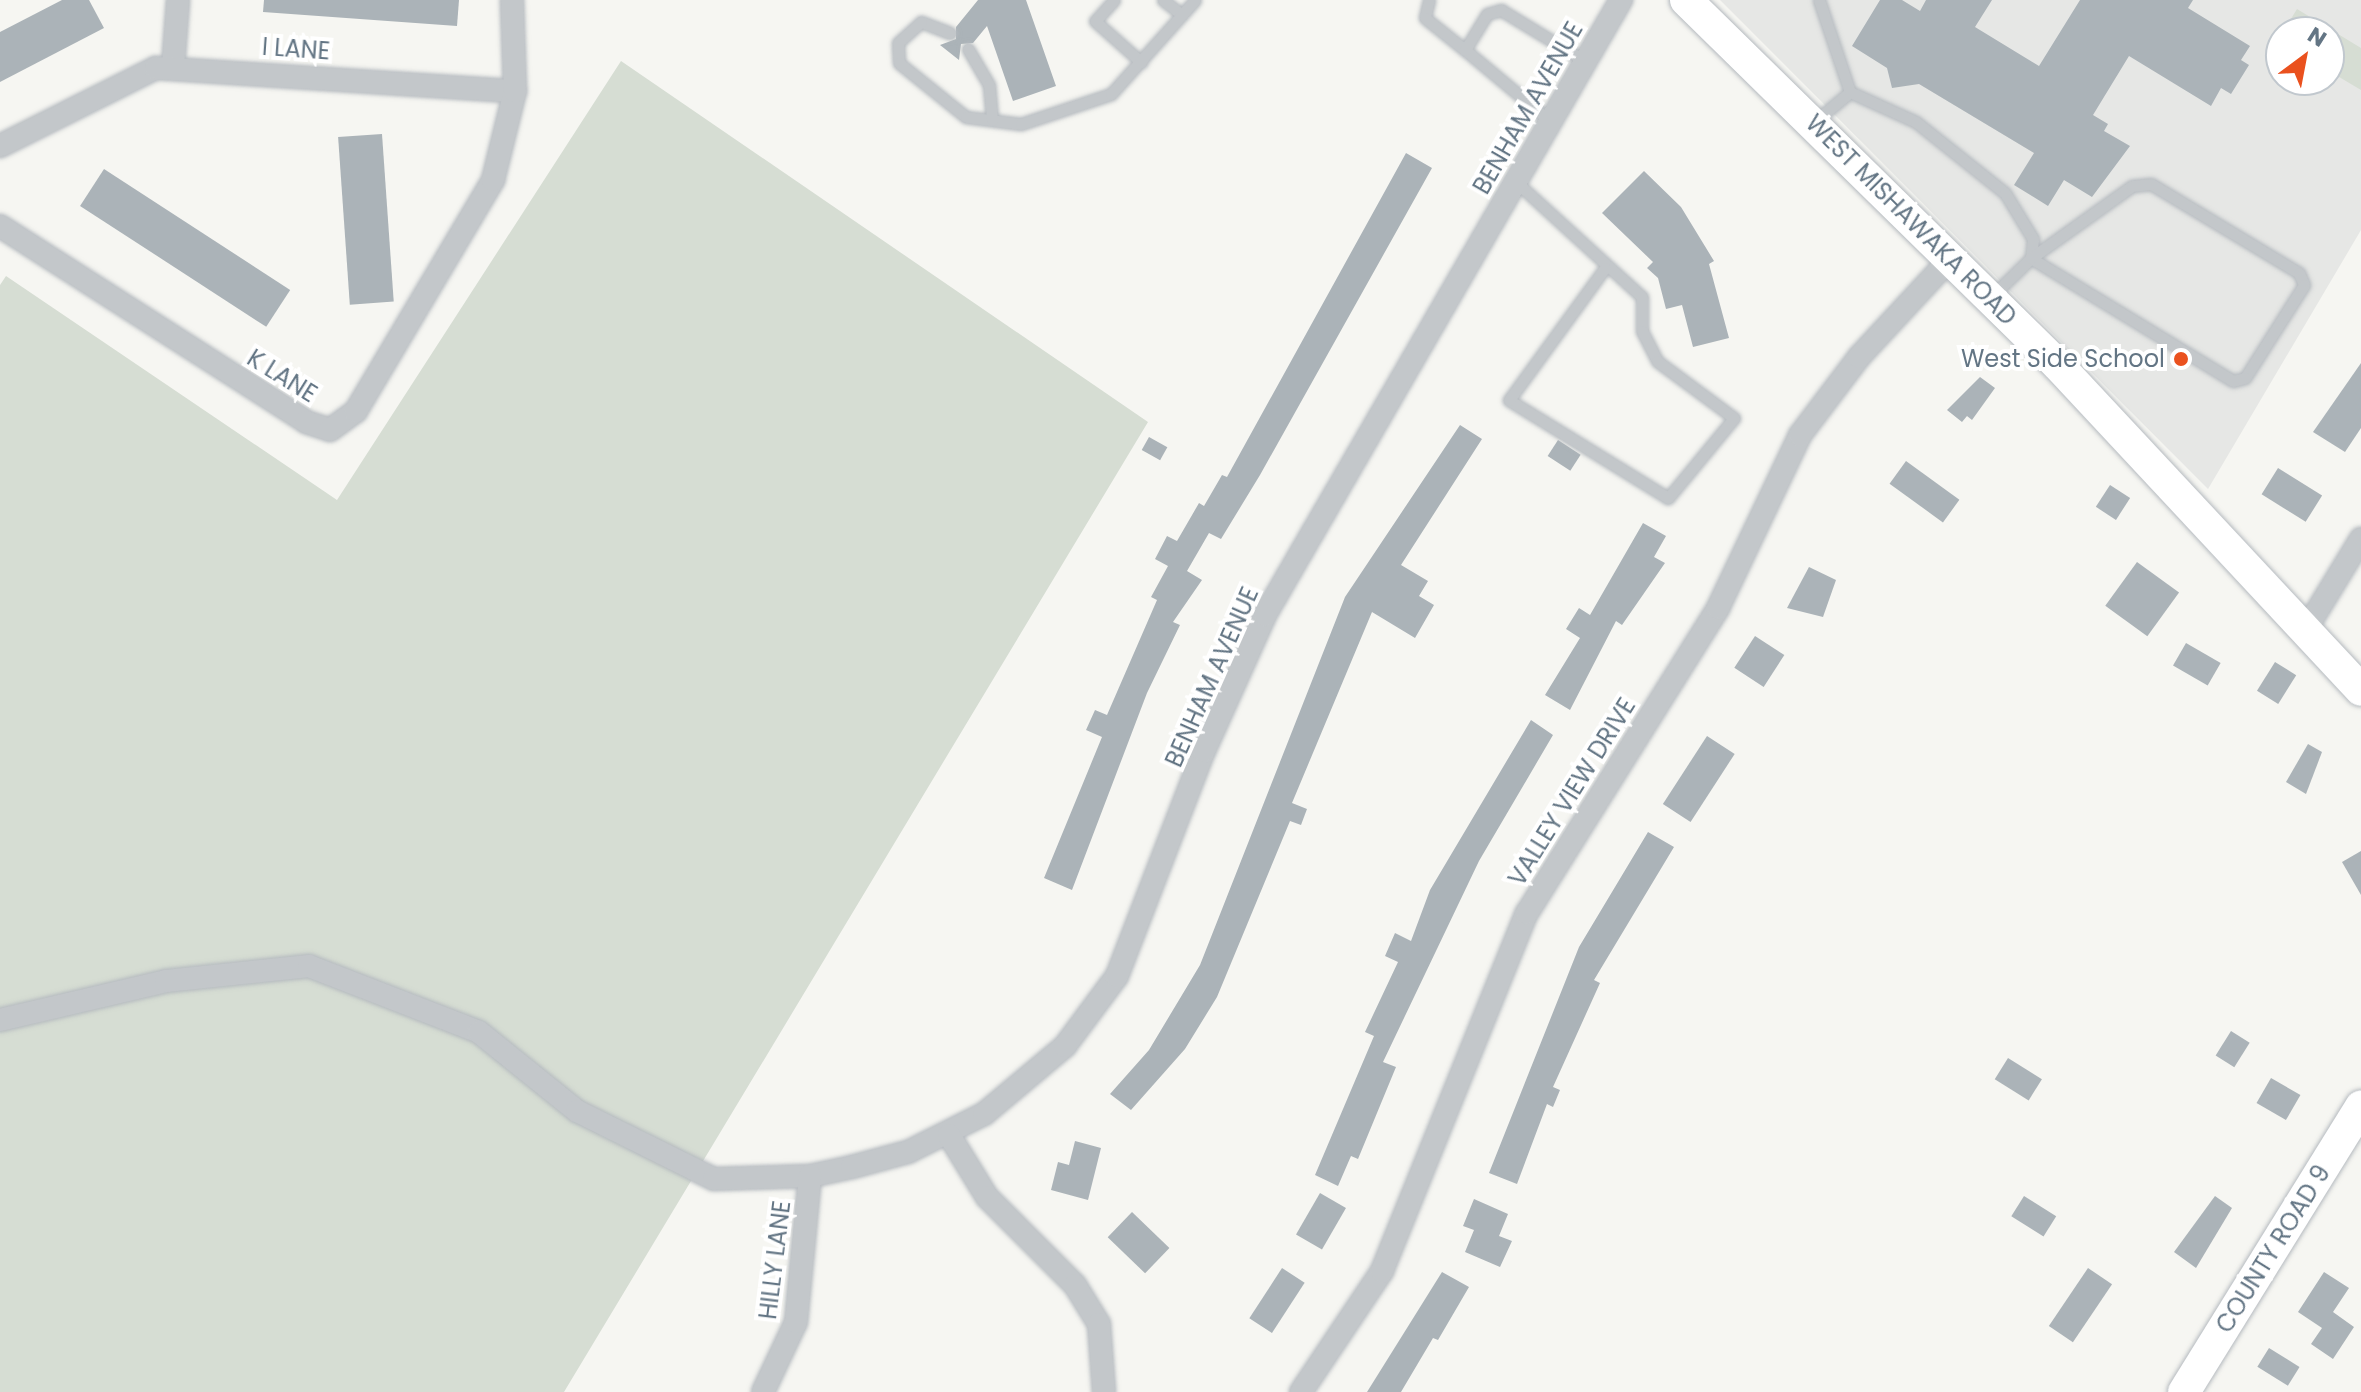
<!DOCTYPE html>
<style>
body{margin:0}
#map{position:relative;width:2361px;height:1392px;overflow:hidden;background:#f6f6f2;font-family:Poppins,sans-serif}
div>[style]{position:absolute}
.built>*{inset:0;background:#e6e7e5}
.green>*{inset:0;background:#d6ddd3}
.building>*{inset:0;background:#abb3b8;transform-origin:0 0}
.roads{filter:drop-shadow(0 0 2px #b5babf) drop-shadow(0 0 2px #b5babf)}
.lane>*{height:11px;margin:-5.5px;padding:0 5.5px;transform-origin:5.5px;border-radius:5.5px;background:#c3c7ca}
.street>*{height:22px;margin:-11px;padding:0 11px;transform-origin:11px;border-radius:11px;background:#c3c7ca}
.secondary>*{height:32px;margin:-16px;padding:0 16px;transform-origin:16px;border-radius:16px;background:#fff}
.dots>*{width:22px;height:22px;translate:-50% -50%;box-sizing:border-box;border:4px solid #fff;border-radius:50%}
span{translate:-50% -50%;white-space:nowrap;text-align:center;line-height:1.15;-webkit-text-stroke:8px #fff;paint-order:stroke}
.street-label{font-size:24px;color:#637584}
.poi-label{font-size:24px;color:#637584}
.right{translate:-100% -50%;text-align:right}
.north{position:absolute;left:2265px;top:16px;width:80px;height:80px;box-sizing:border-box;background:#fff;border:2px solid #c1c8ce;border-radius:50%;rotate:32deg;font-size:22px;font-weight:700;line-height:32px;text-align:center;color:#637584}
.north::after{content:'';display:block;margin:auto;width:28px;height:36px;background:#ea511e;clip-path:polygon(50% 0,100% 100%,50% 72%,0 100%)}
</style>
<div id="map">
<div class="built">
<i style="clip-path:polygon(evenodd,1720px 0,2361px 0,2361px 230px,2208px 489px,1720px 0,2281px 32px,2329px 32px,2329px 80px,2281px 80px,2281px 32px)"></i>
</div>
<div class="green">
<i style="clip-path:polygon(2297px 9px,2361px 48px,2361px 90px,2329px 71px,2329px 32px,2283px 32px)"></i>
<i style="clip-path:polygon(621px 61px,1148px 422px,564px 1392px,0 1392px,0 285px,6px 276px,337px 500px)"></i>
</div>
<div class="building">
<i style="clip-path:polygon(62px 0,89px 0,104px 28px,0 82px,0 32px)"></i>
<i style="clip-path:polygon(264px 0,459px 0,457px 26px,263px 12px)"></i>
<i style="clip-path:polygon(978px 0,1026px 0,1056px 86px,1013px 101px,987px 26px,973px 43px,961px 44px,959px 60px,940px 45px,956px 39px,956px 27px)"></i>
<i style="clip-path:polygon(1880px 0,1902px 0,1920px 11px,1926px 0,1992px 0,1975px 27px,2039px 66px,2080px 0,2193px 0,2188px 8px,2250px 46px,2241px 60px,2249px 65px,2231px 94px,2221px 88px,2211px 106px,2129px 56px,2093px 115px,2108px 124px,2104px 131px,2130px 146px,2092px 197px,2064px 180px,2048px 206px,2014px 185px,2034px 153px,1919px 84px,1892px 88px,1887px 68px,1852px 46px)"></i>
<i style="left:382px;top:134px;width:168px;height:44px;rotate:86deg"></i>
<i style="clip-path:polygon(1406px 153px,1432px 168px,1260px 475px,1221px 539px,1209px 533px,1187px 571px,1202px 580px,1173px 622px,1180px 625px,1147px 693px,1072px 890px,1044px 878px,1102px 737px,1086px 730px,1095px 710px,1107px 715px,1157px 600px,1151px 597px,1168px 566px,1155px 559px,1167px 536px,1177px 541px,1199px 503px,1204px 506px,1222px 475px,1227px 477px)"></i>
<i style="left:104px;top:169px;width:222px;height:44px;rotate:33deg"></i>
<i style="clip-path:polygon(1644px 171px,1681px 207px,1714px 261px,1709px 264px,1729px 338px,1693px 347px,1682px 305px,1666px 309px,1658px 278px,1647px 268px,1653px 262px,1602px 213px)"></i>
<i style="clip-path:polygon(2361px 363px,2361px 428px,2345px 452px,2313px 432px)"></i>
<i style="clip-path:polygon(1980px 377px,1995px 388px,1972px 420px,1967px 416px,1962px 422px,1947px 410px)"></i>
<i style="clip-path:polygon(1460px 425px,1482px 439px,1401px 565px,1428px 581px,1419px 596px,1434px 605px,1415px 638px,1372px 612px,1292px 803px,1307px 809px,1301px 825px,1290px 821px,1217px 997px,1185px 1049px,1131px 1110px,1110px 1094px,1149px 1050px,1200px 965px,1345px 597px)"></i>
<i style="left:1149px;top:437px;width:21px;height:15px;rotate:29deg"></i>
<i style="left:1558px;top:440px;width:27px;height:19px;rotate:33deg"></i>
<i style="left:1906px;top:461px;width:66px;height:28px;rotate:36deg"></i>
<i style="left:2278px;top:468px;width:52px;height:31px;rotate:32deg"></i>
<i style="left:2110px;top:485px;width:24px;height:26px;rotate:33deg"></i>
<i style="clip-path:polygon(1643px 523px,1666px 536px,1654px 557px,1665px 563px,1622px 625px,1616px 621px,1570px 710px,1545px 695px,1580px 638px,1566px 629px,1579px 608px,1590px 615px)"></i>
<i style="left:2137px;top:562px;width:52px;height:54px;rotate:36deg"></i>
<i style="clip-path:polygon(1809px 567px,1836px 580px,1823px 617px,1787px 608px)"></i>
<i style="left:1755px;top:636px;width:35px;height:38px;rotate:33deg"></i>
<i style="left:2186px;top:643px;width:40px;height:26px;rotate:30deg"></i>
<i style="left:2275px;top:662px;width:25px;height:34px;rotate:32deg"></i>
<i style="clip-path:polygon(1531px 720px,1553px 735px,1479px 861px,1383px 1062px,1396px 1067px,1358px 1159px,1351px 1156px,1338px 1186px,1315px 1175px,1374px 1036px,1365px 1032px,1398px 962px,1385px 956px,1395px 933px,1411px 941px,1430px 890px)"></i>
<i style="left:1707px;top:736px;width:33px;height:81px;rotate:33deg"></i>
<i style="clip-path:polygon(2308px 744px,2322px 752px,2306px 794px,2286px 782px)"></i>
<i style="clip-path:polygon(1648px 832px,1674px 847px,1594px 980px,1600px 983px,1553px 1087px,1560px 1090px,1553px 1107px,1547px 1104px,1517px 1184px,1489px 1173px,1579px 947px)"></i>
<i style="clip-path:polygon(2361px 851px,2361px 895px,2342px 862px)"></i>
<i style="left:2231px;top:1031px;width:22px;height:29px;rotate:32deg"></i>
<i style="left:2008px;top:1058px;width:40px;height:25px;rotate:32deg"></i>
<i style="left:2271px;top:1078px;width:34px;height:29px;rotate:30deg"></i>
<i style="clip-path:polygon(1075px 1141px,1101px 1148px,1088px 1200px,1051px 1190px,1058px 1162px,1069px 1165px)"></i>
<i style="left:1320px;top:1193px;width:30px;height:48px;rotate:30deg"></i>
<i style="left:2024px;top:1196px;width:38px;height:24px;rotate:32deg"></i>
<i style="clip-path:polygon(2215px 1196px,2232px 1208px,2196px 1268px,2174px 1252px)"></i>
<i style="clip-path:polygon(1474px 1199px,1508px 1214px,1499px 1236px,1512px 1241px,1500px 1267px,1465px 1252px,1474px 1230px,1463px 1226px)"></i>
<i style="left:1132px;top:1212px;width:52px;height:35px;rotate:44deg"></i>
<i style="left:1282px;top:1268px;width:27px;height:60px;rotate:33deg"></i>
<i style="left:2088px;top:1268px;width:29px;height:70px;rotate:34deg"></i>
<i style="clip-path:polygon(1442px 1272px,1469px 1287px,1438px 1340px,1433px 1338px,1401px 1392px,1367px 1392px)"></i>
<i style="clip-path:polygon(2324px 1272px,2349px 1288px,2333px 1312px,2354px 1327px,2333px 1359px,2311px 1344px,2322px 1328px,2298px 1312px)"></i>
<i style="left:2269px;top:1348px;width:36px;height:22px;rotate:32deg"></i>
</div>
<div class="roads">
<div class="lane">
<i style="left:1114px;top:0;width:28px;rotate:132deg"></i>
<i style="left:1095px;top:21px;width:62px;rotate:41.7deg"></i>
<i style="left:1163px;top:0;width:24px;rotate:38deg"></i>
<i style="left:1429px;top:0;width:18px;rotate:103deg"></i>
<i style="left:1425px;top:18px;width:51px;rotate:38.7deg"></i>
<i style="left:1819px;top:0;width:97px;rotate:71.4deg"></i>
<i style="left:950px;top:33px;width:31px;rotate:-159deg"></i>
<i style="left:921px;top:22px;width:31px;rotate:138deg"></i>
<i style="left:898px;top:43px;width:20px;rotate:87deg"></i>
<i style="left:899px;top:63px;width:86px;rotate:38.9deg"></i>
<i style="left:966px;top:117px;width:55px;rotate:7.3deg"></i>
<i style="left:1021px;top:124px;width:95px;rotate:-18.4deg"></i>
<i style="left:1111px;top:94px;width:126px;rotate:-48.2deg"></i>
<i style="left:968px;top:49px;width:42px;rotate:59.7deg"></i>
<i style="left:989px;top:85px;width:35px;rotate:85deg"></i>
<i style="left:1550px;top:121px;width:111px;rotate:-140.1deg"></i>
<i style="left:1465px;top:50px;width:42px;rotate:-58.6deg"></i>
<i style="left:1487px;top:14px;width:15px;rotate:-16deg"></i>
<i style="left:1501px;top:10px;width:98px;rotate:31.3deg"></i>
<i style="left:1814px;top:122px;width:47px;rotate:-39.8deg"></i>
<i style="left:1850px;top:92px;width:72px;rotate:24.4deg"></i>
<i style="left:1916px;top:122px;width:114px;rotate:38.6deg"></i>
<i style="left:2005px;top:193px;width:54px;rotate:58.7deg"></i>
<i style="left:2033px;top:239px;width:19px;rotate:96deg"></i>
<i style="left:2031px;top:258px;width:56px;rotate:135.7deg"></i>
<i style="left:1515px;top:181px;width:172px;rotate:42.4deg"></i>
<i style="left:1642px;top:297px;width:34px;rotate:90deg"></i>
<i style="left:1642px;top:331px;width:34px;rotate:63deg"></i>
<i style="left:1657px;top:361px;width:96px;rotate:36.5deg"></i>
<i style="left:1734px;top:418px;width:104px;rotate:129.5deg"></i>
<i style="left:1668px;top:498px;width:187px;rotate:-148.4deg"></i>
<i style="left:1509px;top:400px;width:163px;rotate:-54deg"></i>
<i style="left:2151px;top:184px;width:173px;rotate:31deg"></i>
<i style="left:2299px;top:273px;width:13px;rotate:67deg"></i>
<i style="left:2304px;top:285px;width:110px;rotate:122.4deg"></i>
<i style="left:2245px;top:378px;width:12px;rotate:166deg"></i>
<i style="left:2233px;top:381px;width:237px;rotate:-148.7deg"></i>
<i style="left:2031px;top:258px;width:124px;rotate:-35.5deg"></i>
<i style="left:2132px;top:186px;width:19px;rotate:-6deg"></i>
</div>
<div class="street">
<i style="left:173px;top:67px;width:67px;rotate:-85.7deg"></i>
<i style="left:0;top:146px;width:174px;rotate:-26.6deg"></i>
<i style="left:156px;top:68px;width:360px;rotate:3.7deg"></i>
<i style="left:0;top:226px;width:363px;rotate:32.6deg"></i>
<i style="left:306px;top:422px;width:25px;rotate:18deg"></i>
<i style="left:330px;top:430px;width:32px;rotate:-36deg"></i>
<i style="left:356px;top:411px;width:269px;rotate:-59.3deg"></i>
<i style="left:493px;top:180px;width:92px;rotate:-76.1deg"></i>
<i style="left:515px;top:91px;width:91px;rotate:-91.9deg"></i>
<i style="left:2308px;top:626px;width:102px;rotate:-58.7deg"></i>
<i style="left:0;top:1020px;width:171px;rotate:-13.2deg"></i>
<i style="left:166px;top:981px;width:144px;rotate:-6deg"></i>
<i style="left:309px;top:966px;width:182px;rotate:21.2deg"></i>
<i style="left:479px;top:1032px;width:126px;rotate:38.9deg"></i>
<i style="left:577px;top:1111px;width:153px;rotate:26.4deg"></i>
<i style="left:714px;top:1179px;width:96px;rotate:-1.8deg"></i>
<i style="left:810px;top:1176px;width:43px;rotate:-12.1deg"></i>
<i style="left:852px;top:1167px;width:58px;rotate:-15deg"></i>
<i style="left:908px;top:1152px;width:85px;rotate:-26.6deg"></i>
<i style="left:984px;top:1114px;width:106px;rotate:-40deg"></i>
<i style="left:1065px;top:1046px;width:87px;rotate:-53.4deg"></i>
<i style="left:1117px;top:976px;width:241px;rotate:-68.9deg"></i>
<i style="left:1204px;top:751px;width:149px;rotate:-65.8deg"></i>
<i style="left:1265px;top:615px;width:711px;rotate:-59.94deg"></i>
<i style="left:949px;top:1135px;width:73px;rotate:58.5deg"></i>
<i style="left:987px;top:1197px;width:124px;rotate:45deg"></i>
<i style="left:1075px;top:1285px;width:46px;rotate:58.4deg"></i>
<i style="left:1099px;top:1324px;width:68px;rotate:85.8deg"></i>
<i style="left:763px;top:1392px;width:77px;rotate:-64.8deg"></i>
<i style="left:796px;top:1322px;width:147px;rotate:-84.5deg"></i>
<i style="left:1301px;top:1392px;width:146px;rotate:-56.2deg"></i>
<i style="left:1382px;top:1271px;width:386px;rotate:-68deg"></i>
<i style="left:1527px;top:913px;width:360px;rotate:-57.9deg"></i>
<i style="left:1718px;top:608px;width:191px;rotate:-64.6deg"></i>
<i style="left:1800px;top:435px;width:98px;rotate:-52.9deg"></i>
<i style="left:1859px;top:357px;width:135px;rotate:-47.1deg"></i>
</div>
<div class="secondary">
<i style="left:1686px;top:0;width:521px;rotate:44.46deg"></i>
<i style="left:2058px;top:365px;width:444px;rotate:47deg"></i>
<i style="left:2184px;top:1392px;width:336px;rotate:-58.2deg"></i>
</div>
</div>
<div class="dots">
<i style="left:2181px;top:359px;background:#ea511e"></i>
</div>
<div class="street-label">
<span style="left:296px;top:49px;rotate:4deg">I LANE</span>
<span style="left:1528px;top:108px;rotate:-60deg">BENHAM AVENUE</span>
<span style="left:1911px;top:220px;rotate:45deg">WEST MISHAWAKA ROAD</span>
<span style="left:282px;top:376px;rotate:32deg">K LANE</span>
<span style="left:1212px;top:677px;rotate:-66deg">BENHAM AVENUE</span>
<span style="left:1572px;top:792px;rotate:-58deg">VALLEY VIEW DRIVE</span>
<span style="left:2273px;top:1249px;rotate:-58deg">COUNTY ROAD 9</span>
<span style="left:775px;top:1260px;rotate:-83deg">HILLY LANE</span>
</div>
<div class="poi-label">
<span class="right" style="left:2165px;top:359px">West Side School</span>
</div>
<div class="north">N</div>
</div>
